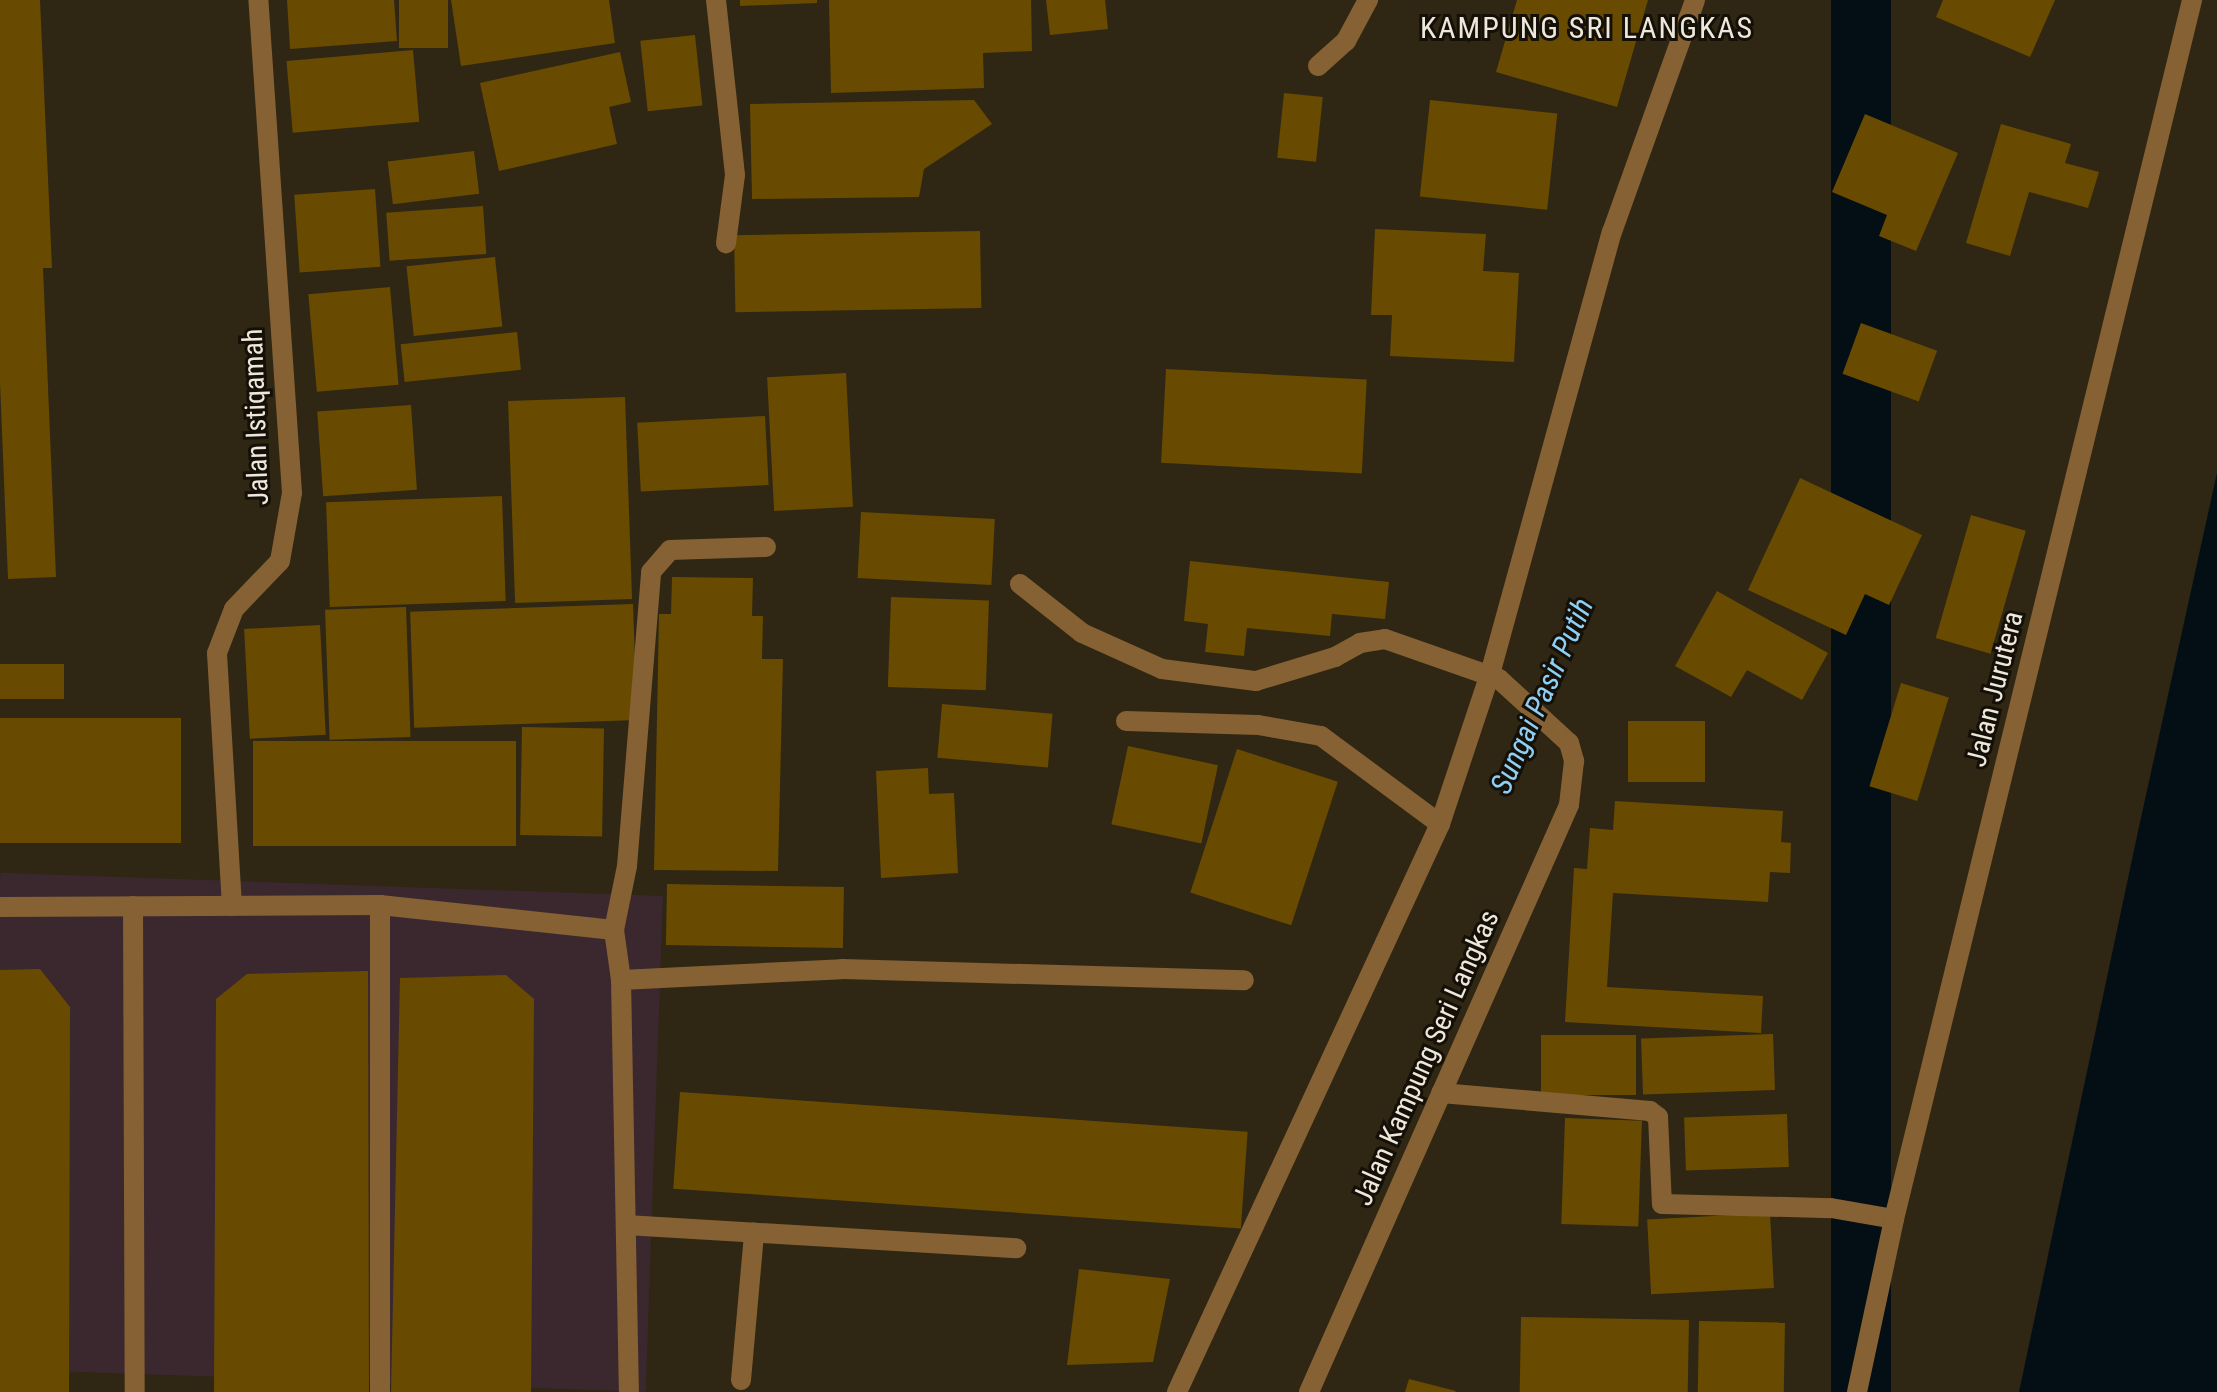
<!DOCTYPE html>
<style>
body{margin:0}
#map{position:relative;width:2217px;height:1392px;overflow:hidden;background:#2f2614;font-family:"Roboto Condensed",sans-serif}
div>[style]{position:absolute}
.industrial>*{inset:0;background:#3b282e;transform-origin:0 0}
.water>*{inset:0;background:#040e15;transform-origin:0 0}
.building>*{inset:0;background:#684b00;transform-origin:0 0}
.service>*{height:20px;margin:-10px;padding:0 10px;transform-origin:10px;border-radius:10px;background:#856133}
.minor>*{height:20px;margin:-10px;padding:0 10px;transform-origin:10px;border-radius:10px;background:#856133}
.tertiary>*{height:20px;margin:-10px;padding:0 10px;transform-origin:10px;border-radius:10px;background:#856133}
span{translate:-50% -50%;white-space:nowrap;text-align:center;line-height:1.15;-webkit-text-stroke:6px #141008;paint-order:stroke}
.street-label{font-size:28px;color:#eee8dc}
.neighbourhood-label{font-size:30px;color:#eee8dc;letter-spacing:2px}
.water-label{font-size:30px;color:#8ecff6;font-style:italic}
</style>
<div id="map">
<div class="industrial">
<i style="left:663px;top:896px;width:496px;height:663px;rotate:92deg"></i>
</div>
<div class="water">
<i style="left:1831px;top:0;width:60px;height:1535px"></i>
<i style="clip-path:polygon(2217px 473px,2217px 1392px,2019px 1392px,2137px 836px)"></i>
</div>
<div class="building">
<i style="clip-path:polygon(0 0,40px 0,52px 268px,43px 268px,56px 577px,8px 579px,0 383px)"></i>
<i style="clip-path:polygon(287px 0,394px 0,397px 41px,290px 49px)"></i>
<i style="left:399px;top:0;width:49px;height:48px"></i>
<i style="clip-path:polygon(451px 0,609px 0,615px 43px,461px 66px)"></i>
<i style="clip-path:polygon(740px 0,817px 0,817px 3px,740px 6px)"></i>
<i style="clip-path:polygon(829px 0,1031px 0,1032px 51px,983px 53px,984px 88px,831px 93px)"></i>
<i style="clip-path:polygon(1046px 0,1105px 0,1108px 29px,1050px 35px)"></i>
<i style="clip-path:polygon(1517px 0,1648px 0,1617px 107px,1496px 72px)"></i>
<i style="clip-path:polygon(1943px 0,2055px 0,2030px 57px,1936px 17px)"></i>
<i style="left:695px;top:35px;width:71px;height:55px;rotate:84deg"></i>
<i style="left:413px;top:50px;width:72px;height:127px;rotate:85deg"></i>
<i style="clip-path:polygon(620px 52px,631px 102px,609px 107px,617px 144px,499px 171px,480px 83px)"></i>
<i style="left:1284px;top:93px;width:39px;height:65px;rotate:6deg"></i>
<i style="clip-path:polygon(974px 100px,992px 124px,924px 169px,919px 197px,752px 199px,750px 104px)"></i>
<i style="left:1430px;top:100px;width:128px;height:97px;rotate:6deg"></i>
<i style="clip-path:polygon(1865px 114px,1958px 153px,1916px 251px,1879px 236px,1887px 215px,1832px 192px)"></i>
<i style="clip-path:polygon(2001px 124px,2071px 144px,2065px 163px,2099px 172px,2088px 208px,2029px 192px,2010px 256px,1966px 243px)"></i>
<i style="left:474px;top:151px;width:43px;height:87px;rotate:83deg"></i>
<i style="left:375px;top:189px;width:78px;height:81px;rotate:86deg"></i>
<i style="left:483px;top:206px;width:48px;height:97px;rotate:86deg"></i>
<i style="clip-path:polygon(1375px 229px,1486px 234px,1483px 271px,1519px 273px,1514px 362px,1390px 356px,1392px 315px,1371px 315px)"></i>
<i style="left:980px;top:231px;width:77px;height:246px;rotate:89deg"></i>
<i style="left:495px;top:257px;width:70px;height:89px;rotate:84deg"></i>
<i style="left:390px;top:287px;width:98px;height:82px;rotate:85deg"></i>
<i style="left:1861px;top:323px;width:81px;height:54px;rotate:20deg"></i>
<i style="left:517px;top:332px;width:38px;height:117px;rotate:84deg"></i>
<i style="left:1166px;top:369px;width:201px;height:94px;rotate:3deg"></i>
<i style="left:846px;top:373px;width:134px;height:79px;rotate:87deg"></i>
<i style="left:625px;top:397px;width:202px;height:117px;rotate:88deg"></i>
<i style="left:411px;top:405px;width:85px;height:94px;rotate:86deg"></i>
<i style="left:765px;top:416px;width:69px;height:128px;rotate:87deg"></i>
<i style="clip-path:polygon(1800px 478px,1922px 535px,1889px 605px,1865px 594px,1846px 635px,1748px 590px)"></i>
<i style="left:502px;top:496px;width:105px;height:176px;rotate:88deg"></i>
<i style="left:861px;top:512px;width:134px;height:66px;rotate:3deg"></i>
<i style="left:1971px;top:515px;width:57px;height:128px;rotate:16deg"></i>
<i style="clip-path:polygon(1190px 561px,1389px 582px,1385px 619px,1332px 614px,1330px 636px,1247px 628px,1244px 656px,1205px 652px,1208px 624px,1184px 621px)"></i>
<i style="clip-path:polygon(672px 577px,753px 578px,752px 616px,763px 616px,762px 659px,783px 659px,778px 871px,654px 870px,659px 614px,671px 614px)"></i>
<i style="clip-path:polygon(1717px 591px,1828px 653px,1802px 700px,1747px 670px,1731px 697px,1675px 666px)"></i>
<i style="left:891px;top:597px;width:98px;height:90px;rotate:2deg"></i>
<i style="left:633px;top:604px;width:116px;height:223px;rotate:88deg"></i>
<i style="left:406px;top:607px;width:130px;height:81px;rotate:88deg"></i>
<i style="left:320px;top:625px;width:110px;height:76px;rotate:87deg"></i>
<i style="left:64px;top:664px;width:35px;height:64px;rotate:90deg"></i>
<i style="left:1901px;top:683px;width:50px;height:108px;rotate:17deg"></i>
<i style="left:942px;top:704px;width:111px;height:54px;rotate:5deg"></i>
<i style="left:181px;top:718px;width:125px;height:181px;rotate:90deg"></i>
<i style="left:1705px;top:721px;width:61px;height:77px;rotate:90deg"></i>
<i style="left:522px;top:727px;width:82px;height:108px;rotate:1deg"></i>
<i style="left:253px;top:741px;width:263px;height:105px"></i>
<i style="left:1128px;top:746px;width:92px;height:80px;rotate:12deg"></i>
<i style="left:1237px;top:749px;width:106px;height:151px;rotate:18deg"></i>
<i style="clip-path:polygon(928px 768px,929px 794px,954px 793px,958px 873px,881px 878px,876px 771px)"></i>
<i style="clip-path:polygon(1615px 801px,1783px 811px,1781px 842px,1791px 843px,1790px 873px,1770px 872px,1768px 902px,1613px 893px,1607px 987px,1763px 996px,1761px 1033px,1565px 1022px,1574px 868px,1587px 869px,1590px 828px,1613px 830px)"></i>
<i style="left:667px;top:884px;width:177px;height:61px;rotate:1deg"></i>
<i style="clip-path:polygon(40px 969px,70px 1007px,69px 1392px,0 1392px,0 970px)"></i>
<i style="clip-path:polygon(368px 971px,369px 1392px,214px 1392px,216px 999px,247px 974px)"></i>
<i style="clip-path:polygon(506px 975px,534px 999px,531px 1392px,391px 1392px,400px 978px)"></i>
<i style="left:1773px;top:1034px;width:56px;height:132px;rotate:88deg"></i>
<i style="left:1636px;top:1035px;width:60px;height:95px;rotate:90deg"></i>
<i style="left:680px;top:1092px;width:569px;height:97px;rotate:4deg"></i>
<i style="left:1787px;top:1114px;width:53px;height:103px;rotate:88deg"></i>
<i style="left:1565px;top:1118px;width:77px;height:106px;rotate:2deg"></i>
<i style="left:1770px;top:1213px;width:75px;height:123px;rotate:87deg"></i>
<i style="clip-path:polygon(1079px 1269px,1170px 1279px,1153px 1362px,1067px 1365px)"></i>
<i style="left:1521px;top:1317px;width:168px;height:75px;rotate:1deg"></i>
<i style="left:1699px;top:1321px;width:86px;height:71px;rotate:1deg"></i>
<i style="clip-path:polygon(1409px 1379px,1456px 1391px,1455px 1392px,1405px 1392px)"></i>
</div>
<div class="service">
<i style="left:1318px;top:66px;width:38px;rotate:-42deg"></i>
<i style="left:1346px;top:41px;width:47px;rotate:-61.8deg"></i>
<i style="left:1126px;top:721px;width:132px;rotate:1.7deg"></i>
<i style="left:1258px;top:725px;width:64px;rotate:9.9deg"></i>
<i style="left:1321px;top:736px;width:148px;rotate:36.5deg"></i>
<i style="left:380px;top:905px;width:487px;rotate:90deg"></i>
<i style="left:626px;top:1225px;width:391px;rotate:3.4deg"></i>
<i style="left:741px;top:1380px;width:148px;rotate:-84.9deg"></i>
</div>
<div class="minor">
<i style="left:716px;top:0;width:176px;rotate:83.8deg"></i>
<i style="left:735px;top:175px;width:69px;rotate:97.5deg"></i>
<i style="left:1020px;top:584px;width:79px;rotate:38.3deg"></i>
<i style="left:1082px;top:633px;width:88px;rotate:24.2deg"></i>
<i style="left:1162px;top:669px;width:95px;rotate:7.3deg"></i>
<i style="left:1256px;top:681px;width:83px;rotate:-16.9deg"></i>
<i style="left:1335px;top:657px;width:29px;rotate:-29deg"></i>
<i style="left:1360px;top:643px;width:25px;rotate:-9deg"></i>
<i style="left:1385px;top:639px;width:121px;rotate:19.3deg"></i>
<i style="left:1499px;top:679px;width:95px;rotate:42.4deg"></i>
<i style="left:1569px;top:743px;width:19px;rotate:74deg"></i>
<i style="left:1574px;top:761px;width:44px;rotate:96.5deg"></i>
<i style="left:1569px;top:805px;width:642px;rotate:113.89deg"></i>
<i style="left:133px;top:906px;width:486px;rotate:89.8deg"></i>
<i style="left:232px;top:906px;width:253px;rotate:-93.4deg"></i>
<i style="left:217px;top:653px;width:47px;rotate:-68.9deg"></i>
<i style="left:234px;top:609px;width:66px;rotate:-46.2deg"></i>
<i style="left:280px;top:561px;width:69px;rotate:-80deg"></i>
<i style="left:292px;top:493px;width:494px;rotate:-93.9deg"></i>
<i style="left:0;top:907px;width:380px;rotate:-0.3deg"></i>
<i style="left:380px;top:905px;width:235px;rotate:6.1deg"></i>
<i style="left:614px;top:930px;width:50px;rotate:82deg"></i>
<i style="left:621px;top:980px;width:412px;rotate:88.9deg"></i>
<i style="left:614px;top:930px;width:65px;rotate:-78.5deg"></i>
<i style="left:627px;top:866px;width:295px;rotate:-85.3deg"></i>
<i style="left:651px;top:572px;width:29px;rotate:-49deg"></i>
<i style="left:670px;top:550px;width:96px;rotate:-1.8deg"></i>
<i style="left:621px;top:980px;width:221px;rotate:-2.8deg"></i>
<i style="left:842px;top:969px;width:402px;rotate:1.6deg"></i>
<i style="left:1441px;top:1093px;width:210px;rotate:4.9deg"></i>
<i style="left:1650px;top:1111px;width:10px;rotate:37deg"></i>
<i style="left:1658px;top:1117px;width:87px;rotate:87.4deg"></i>
<i style="left:1662px;top:1204px;width:169px;rotate:1.4deg"></i>
<i style="left:1831px;top:1208px;width:64px;rotate:9.9deg"></i>
<i style="left:1177px;top:1392px;width:626px;rotate:-65.15deg"></i>
<i style="left:1440px;top:824px;width:158px;rotate:-71.6deg"></i>
<i style="left:1490px;top:674px;width:459px;rotate:-74.6deg"></i>
<i style="left:1612px;top:232px;width:246px;rotate:-70.3deg"></i>
</div>
<div class="tertiary">
<i style="left:1857px;top:1392px;width:177px;rotate:-77.9deg"></i>
<i style="left:1894px;top:1219px;width:1255px;rotate:-76.26deg"></i>
</div>
<div class="street-label">
<span style="left:256px;top:417px;rotate:-92deg">Jalan Istiqamah</span>
<span style="left:1995px;top:689px;rotate:-76deg">Jalan Jurutera</span>
<span style="left:1426px;top:1058px;rotate:-66deg">Jalan Kampung Seri Langkas</span>
</div>
<div class="neighbourhood-label">
<span style="left:1587px;top:28px">KAMPUNG SRI LANGKAS</span>
</div>
<div class="water-label">
<span style="left:1542px;top:696px;rotate:-66deg">Sungai Pasir Putih</span>
</div>
</div>
